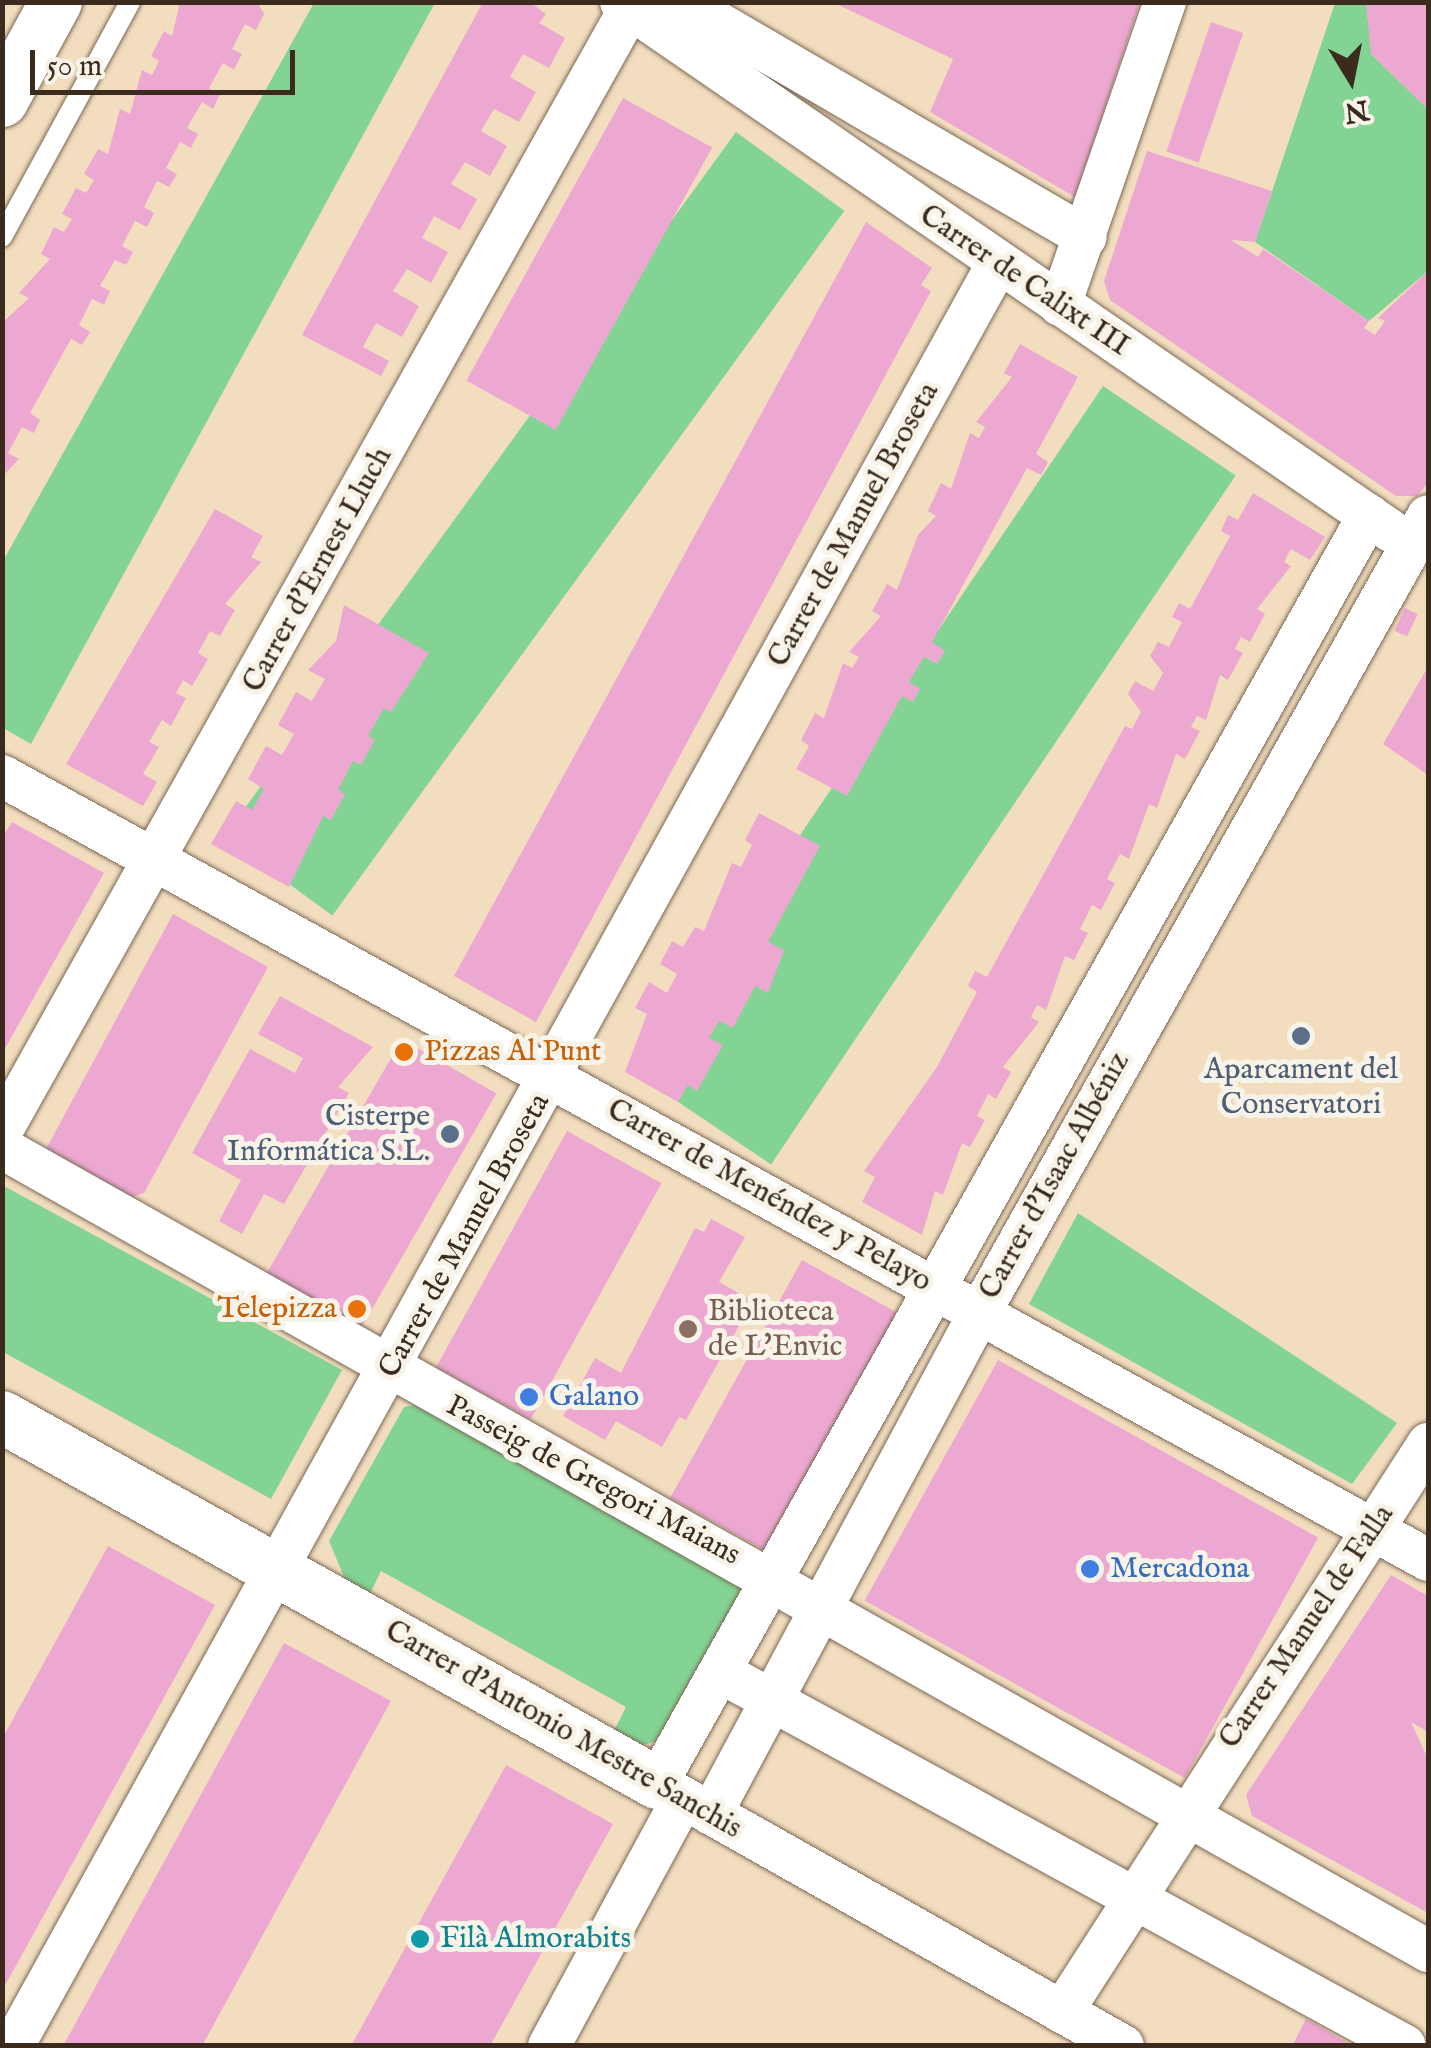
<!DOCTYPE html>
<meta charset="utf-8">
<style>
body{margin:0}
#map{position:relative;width:1431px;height:2048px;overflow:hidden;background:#f3ddbf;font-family:"IM FELL English",serif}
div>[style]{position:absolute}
.green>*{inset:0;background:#83d494;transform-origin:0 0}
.building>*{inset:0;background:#eda8d2;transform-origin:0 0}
.roads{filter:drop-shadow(0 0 2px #7b6956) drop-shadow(0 0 2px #7b6956)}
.service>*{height:20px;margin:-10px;padding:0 10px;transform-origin:10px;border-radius:10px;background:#fff}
.minor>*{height:42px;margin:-21px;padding:0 21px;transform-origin:21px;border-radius:21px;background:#fff}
.tertiary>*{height:52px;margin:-26px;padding:0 26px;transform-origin:26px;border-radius:26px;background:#fff}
.dots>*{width:28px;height:28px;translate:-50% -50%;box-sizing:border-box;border:5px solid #f7f3e8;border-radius:50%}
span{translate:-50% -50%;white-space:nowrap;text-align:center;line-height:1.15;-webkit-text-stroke:10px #f7f3e8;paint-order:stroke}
.street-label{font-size:30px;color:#3b2a1e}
.food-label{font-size:30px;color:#c56008}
.left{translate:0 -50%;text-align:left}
.right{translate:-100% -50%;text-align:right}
.service-label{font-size:30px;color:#4e5e75}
.education-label{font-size:30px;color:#785e54}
.shop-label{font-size:30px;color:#366cbe}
.culture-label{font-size:30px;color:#0d838f}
.frame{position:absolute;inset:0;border:5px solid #3b2a1e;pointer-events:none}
.north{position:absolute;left:1301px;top:30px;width:100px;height:100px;-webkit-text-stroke:8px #f7f3e8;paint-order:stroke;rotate:170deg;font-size:28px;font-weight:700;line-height:40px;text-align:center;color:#3b2a1e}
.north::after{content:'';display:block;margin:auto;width:35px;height:45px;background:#3b2a1e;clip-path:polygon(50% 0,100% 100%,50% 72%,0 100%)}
.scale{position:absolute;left:30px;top:50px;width:265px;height:45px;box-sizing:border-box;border:5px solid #3b2a1e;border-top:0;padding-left:12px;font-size:30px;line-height:35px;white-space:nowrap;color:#3b2a1e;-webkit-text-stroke:8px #f7f3e8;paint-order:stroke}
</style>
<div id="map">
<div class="green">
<i style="clip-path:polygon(314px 3px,435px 3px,31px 744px,3px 728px,3px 561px)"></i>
<i style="clip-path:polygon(1335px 3px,1366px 3px,1372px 55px,1428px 109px,1428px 271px,1369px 321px,1255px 242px)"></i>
<i style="left:736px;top:132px;width:134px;height:871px;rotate:36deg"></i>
<i style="left:1103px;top:386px;width:160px;height:831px;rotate:34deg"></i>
<i style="clip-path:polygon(2px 1185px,342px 1370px,271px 1499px,3px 1352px)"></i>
<i style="clip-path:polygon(1078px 1213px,1397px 1423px,1352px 1484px,1029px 1304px)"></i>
<i style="clip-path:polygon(414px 1405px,745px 1587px,672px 1737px,642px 1745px,614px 1731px,626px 1707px,381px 1571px,369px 1596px,347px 1584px,329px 1541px,404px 1407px)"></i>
</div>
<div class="building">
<i style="clip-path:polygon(180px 2px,257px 2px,264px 14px,256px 30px,245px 24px,232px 49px,242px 54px,234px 70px,223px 63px,209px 88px,220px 94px,213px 109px,202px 102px,187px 128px,198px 134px,191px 148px,180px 142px,166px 168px,177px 174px,169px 187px,157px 181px,144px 207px,154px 213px,147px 227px,135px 221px,122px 246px,133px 252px,126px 265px,115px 260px,100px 286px,110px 291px,104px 305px,92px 299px,79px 325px,90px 332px,82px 345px,71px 339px,30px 413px,40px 420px,34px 433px,22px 427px,8px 453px,19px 459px,2px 477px,2px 323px,29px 298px,19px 293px,50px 259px,41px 254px,54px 227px,64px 232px,72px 219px,62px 214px,76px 188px,86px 193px,94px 180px,84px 174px,98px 149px,108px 154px,120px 109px,130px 114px,142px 70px,152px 75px,159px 61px,151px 56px,164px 31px,172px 36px)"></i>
<i style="clip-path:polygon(483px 2px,530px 2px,546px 14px,539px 23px,565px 38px,549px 68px,523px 54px,510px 77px,536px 92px,519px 122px,494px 109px,481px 131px,507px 146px,490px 176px,465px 162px,451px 184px,477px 199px,460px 230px,434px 216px,422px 238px,448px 252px,431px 283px,407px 269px,393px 291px,419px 306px,402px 337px,376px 323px,363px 347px,389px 361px,381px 376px,302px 335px)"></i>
<i style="clip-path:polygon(832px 2px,1140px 2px,1075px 197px,930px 112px,953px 59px)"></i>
<i style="clip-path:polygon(1366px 2px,1428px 2px,1428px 109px,1371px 54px)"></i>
<i style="left:1211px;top:22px;width:34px;height:137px;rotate:19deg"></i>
<i style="left:623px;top:98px;width:102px;height:323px;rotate:29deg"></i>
<i style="clip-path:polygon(1147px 151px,1272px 191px,1255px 242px,1231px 240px,1258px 257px,1263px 249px,1369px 321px,1364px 328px,1375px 335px,1385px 321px,1378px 318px,1428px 271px,1428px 483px,1417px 496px,1396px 496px,1110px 300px,1104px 281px)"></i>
<i style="clip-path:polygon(866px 222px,932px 268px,921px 285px,931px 291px,536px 1022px,454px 976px)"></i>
<i style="clip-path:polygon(1020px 344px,1078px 377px,1036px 454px,1048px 462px,1041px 475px,1027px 468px,932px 642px,945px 651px,937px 664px,924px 657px,909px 682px,920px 689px,913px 702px,902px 696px,847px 796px,796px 769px,809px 746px,801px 740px,815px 713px,824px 718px,843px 663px,852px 668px,859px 657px,849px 652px,881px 616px,872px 611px,887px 584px,897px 590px,918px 535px,936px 516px,928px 511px,941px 483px,951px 489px,970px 433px,979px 438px,985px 427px,976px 422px,1012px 377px,1004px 373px)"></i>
<i style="clip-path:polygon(1253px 493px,1325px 537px,1310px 560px,1291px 549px,1284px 562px,1291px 566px,1257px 609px,1265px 614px,1250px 642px,1241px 637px,1235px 649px,1243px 653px,1228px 680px,1220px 675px,1206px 720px,1197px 716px,1191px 727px,1200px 731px,1185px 759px,1176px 754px,1157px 808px,1149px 804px,1129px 859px,1120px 854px,1107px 879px,1115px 883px,1101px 910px,1092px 905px,1080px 929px,1088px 933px,1074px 960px,1065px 956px,1046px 1010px,1037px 1005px,1031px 1017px,1039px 1022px,1003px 1067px,1011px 1072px,996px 1099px,988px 1094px,977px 1116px,985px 1120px,970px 1147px,962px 1143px,943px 1195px,935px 1191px,922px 1235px,862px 1202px,875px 1177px,864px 1171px,937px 1067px,977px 992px,968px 986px,975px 971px,987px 977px,1125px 726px,1132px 729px,1141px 712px,1128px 694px,1135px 681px,1153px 691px,1163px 673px,1150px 656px,1158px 642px,1169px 647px,1182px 622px,1172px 617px,1179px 603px,1190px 609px,1230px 536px,1221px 531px,1228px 515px,1238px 520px)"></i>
<i style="clip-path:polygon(215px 509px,263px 536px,251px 557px,261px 562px,225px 604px,235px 610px,220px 636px,210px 631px,198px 653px,208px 659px,192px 686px,183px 680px,176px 693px,186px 698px,171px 726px,162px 720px,149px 742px,159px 747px,143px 774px,157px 782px,143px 806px,66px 764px)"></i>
<i style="clip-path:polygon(344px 605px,429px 653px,391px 712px,384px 708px,368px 736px,375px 740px,361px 765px,353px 761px,338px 790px,345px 794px,331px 820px,323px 816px,289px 887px,211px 844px,236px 801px,252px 810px,264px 789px,248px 779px,266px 746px,282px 755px,294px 734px,278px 725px,296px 692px,312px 701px,325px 679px,308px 670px,336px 641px)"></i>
<i style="left:1405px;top:608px;width:14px;height:25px;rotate:25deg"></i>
<i style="clip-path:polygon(1428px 667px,1428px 775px,1383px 744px)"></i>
<i style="clip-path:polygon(759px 813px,820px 846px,768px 942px,784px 950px,768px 993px,755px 986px,733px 1028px,719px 1021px,709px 1038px,723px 1045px,697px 1091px,688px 1085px,678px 1102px,625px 1072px,647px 1014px,635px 1008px,649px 982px,667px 993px,677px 974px,660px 964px,672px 941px,683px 947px,695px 927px,704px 931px,732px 863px,741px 867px,752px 845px,745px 840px)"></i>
<i style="clip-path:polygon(12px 822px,104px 873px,2px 1054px,2px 838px)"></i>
<i style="clip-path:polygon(173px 914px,268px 967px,144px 1193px,129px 1198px,45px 1151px)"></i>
<i style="clip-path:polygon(280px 996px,373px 1047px,338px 1087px,349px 1093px,284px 1204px,264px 1194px,242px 1234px,219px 1221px,241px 1180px,192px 1153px,250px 1049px,295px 1073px,303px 1058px,258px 1034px)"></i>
<i style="left:402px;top:1039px;width:109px;height:272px;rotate:30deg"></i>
<i style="left:567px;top:1131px;width:108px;height:270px;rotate:29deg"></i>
<i style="clip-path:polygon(711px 1219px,745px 1237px,719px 1282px,753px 1301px,686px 1420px,679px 1417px,662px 1447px,616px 1421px,605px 1440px,563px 1416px,595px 1358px,621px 1373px,695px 1228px,704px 1232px)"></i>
<i style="left:802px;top:1260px;width:109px;height:272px;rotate:29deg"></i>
<i style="left:998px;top:1360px;width:366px;height:275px;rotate:29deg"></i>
<i style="clip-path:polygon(108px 1546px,215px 1605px,2px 1991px,2px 1739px)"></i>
<i style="clip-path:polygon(1391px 1575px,1428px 1596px,1428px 1732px,1411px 1722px,1428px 1759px,1428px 1913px,1252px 1816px,1246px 1795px)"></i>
<i style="clip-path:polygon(284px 1643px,391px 1701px,202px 2046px,63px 2046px)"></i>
<i style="clip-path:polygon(506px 1765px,613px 1824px,490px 2046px,351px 2046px)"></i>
<i style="clip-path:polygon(1306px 2019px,1353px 2046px,1292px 2046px)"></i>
</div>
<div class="roads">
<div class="service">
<i style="left:2px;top:237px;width:268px;rotate:-61.4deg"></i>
</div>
<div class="minor">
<i style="left:621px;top:2px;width:934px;rotate:34.49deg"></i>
<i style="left:682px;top:2px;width:467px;rotate:30.2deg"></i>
<i style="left:1060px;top:305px;width:321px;rotate:-70.9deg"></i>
<i style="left:2px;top:776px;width:1627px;rotate:28.8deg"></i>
<i style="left:2px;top:1130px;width:1286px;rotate:-60.76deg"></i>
<i style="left:2px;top:1148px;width:1637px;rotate:29.38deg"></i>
<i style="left:720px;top:1672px;width:780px;rotate:28.63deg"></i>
<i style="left:711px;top:1814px;width:570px;rotate:-61.82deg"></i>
<i style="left:980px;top:1312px;width:913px;rotate:-60.63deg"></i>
<i style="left:1062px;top:2012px;width:676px;rotate:-57.2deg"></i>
<i style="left:13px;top:2046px;width:2035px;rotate:-61.08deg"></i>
<i style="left:549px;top:2046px;width:282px;rotate:-61.6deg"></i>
<i style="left:1123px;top:2046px;width:535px;rotate:-150.56deg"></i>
<i style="left:657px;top:1783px;width:1454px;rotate:-60.69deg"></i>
</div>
<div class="tertiary">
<i style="left:2px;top:101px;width:113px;rotate:-61.4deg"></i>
<i style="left:2px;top:1417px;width:750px;rotate:29.2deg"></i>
</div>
</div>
<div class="dots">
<i style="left:1301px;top:1036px;background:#5c6f8a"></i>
<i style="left:404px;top:1052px;background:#e8710a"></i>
<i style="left:450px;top:1134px;background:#5c6f8a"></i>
<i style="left:357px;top:1309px;background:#e8710a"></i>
<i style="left:688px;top:1329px;background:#8d6e63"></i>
<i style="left:529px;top:1397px;background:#3f7fe0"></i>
<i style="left:1090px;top:1569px;background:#3f7fe0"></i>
<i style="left:420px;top:1939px;background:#0f9aa8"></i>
</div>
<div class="street-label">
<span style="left:1024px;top:281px;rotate:34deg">Carrer de Calixt III</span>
<span style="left:854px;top:525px;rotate:-61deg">Carrer de Manuel Broseta</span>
<span style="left:318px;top:570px;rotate:-61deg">Carrer d'Ernest Lluch</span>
<span style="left:1055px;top:1176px;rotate:-61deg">Carrer d'Isaac Albéniz</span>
<span style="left:769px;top:1196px;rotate:29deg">Carrer de Menéndez y Pelayo</span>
<span style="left:465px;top:1236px;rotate:-61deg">Carrer de Manuel Broseta</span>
<span style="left:593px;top:1481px;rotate:28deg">Passeig de Gregori Maians</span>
<span style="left:1307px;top:1627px;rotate:-56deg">Carrer Manuel de Falla</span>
<span style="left:563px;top:1730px;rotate:30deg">Carrer d'Antonio Mestre Sanchis</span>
</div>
<div class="food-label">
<span class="left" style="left:424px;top:1052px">Pizzas Al Punt</span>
<span class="right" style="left:337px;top:1309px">Telepizza</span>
</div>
<div class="service-label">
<span style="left:1301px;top:1087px">Aparcament del<br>Conservatori</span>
<span class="right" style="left:430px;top:1134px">Cisterpe<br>Informática S.L.</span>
</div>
<div class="education-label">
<span class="left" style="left:708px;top:1329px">Biblioteca<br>de L'Envic</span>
</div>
<div class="shop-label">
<span class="left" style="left:549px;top:1397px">Galano</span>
<span class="left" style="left:1110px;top:1569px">Mercadona</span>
</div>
<div class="culture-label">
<span class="left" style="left:440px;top:1939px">Filà Almorabits</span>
</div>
<div class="frame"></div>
<div class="north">N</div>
<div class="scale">50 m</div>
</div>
